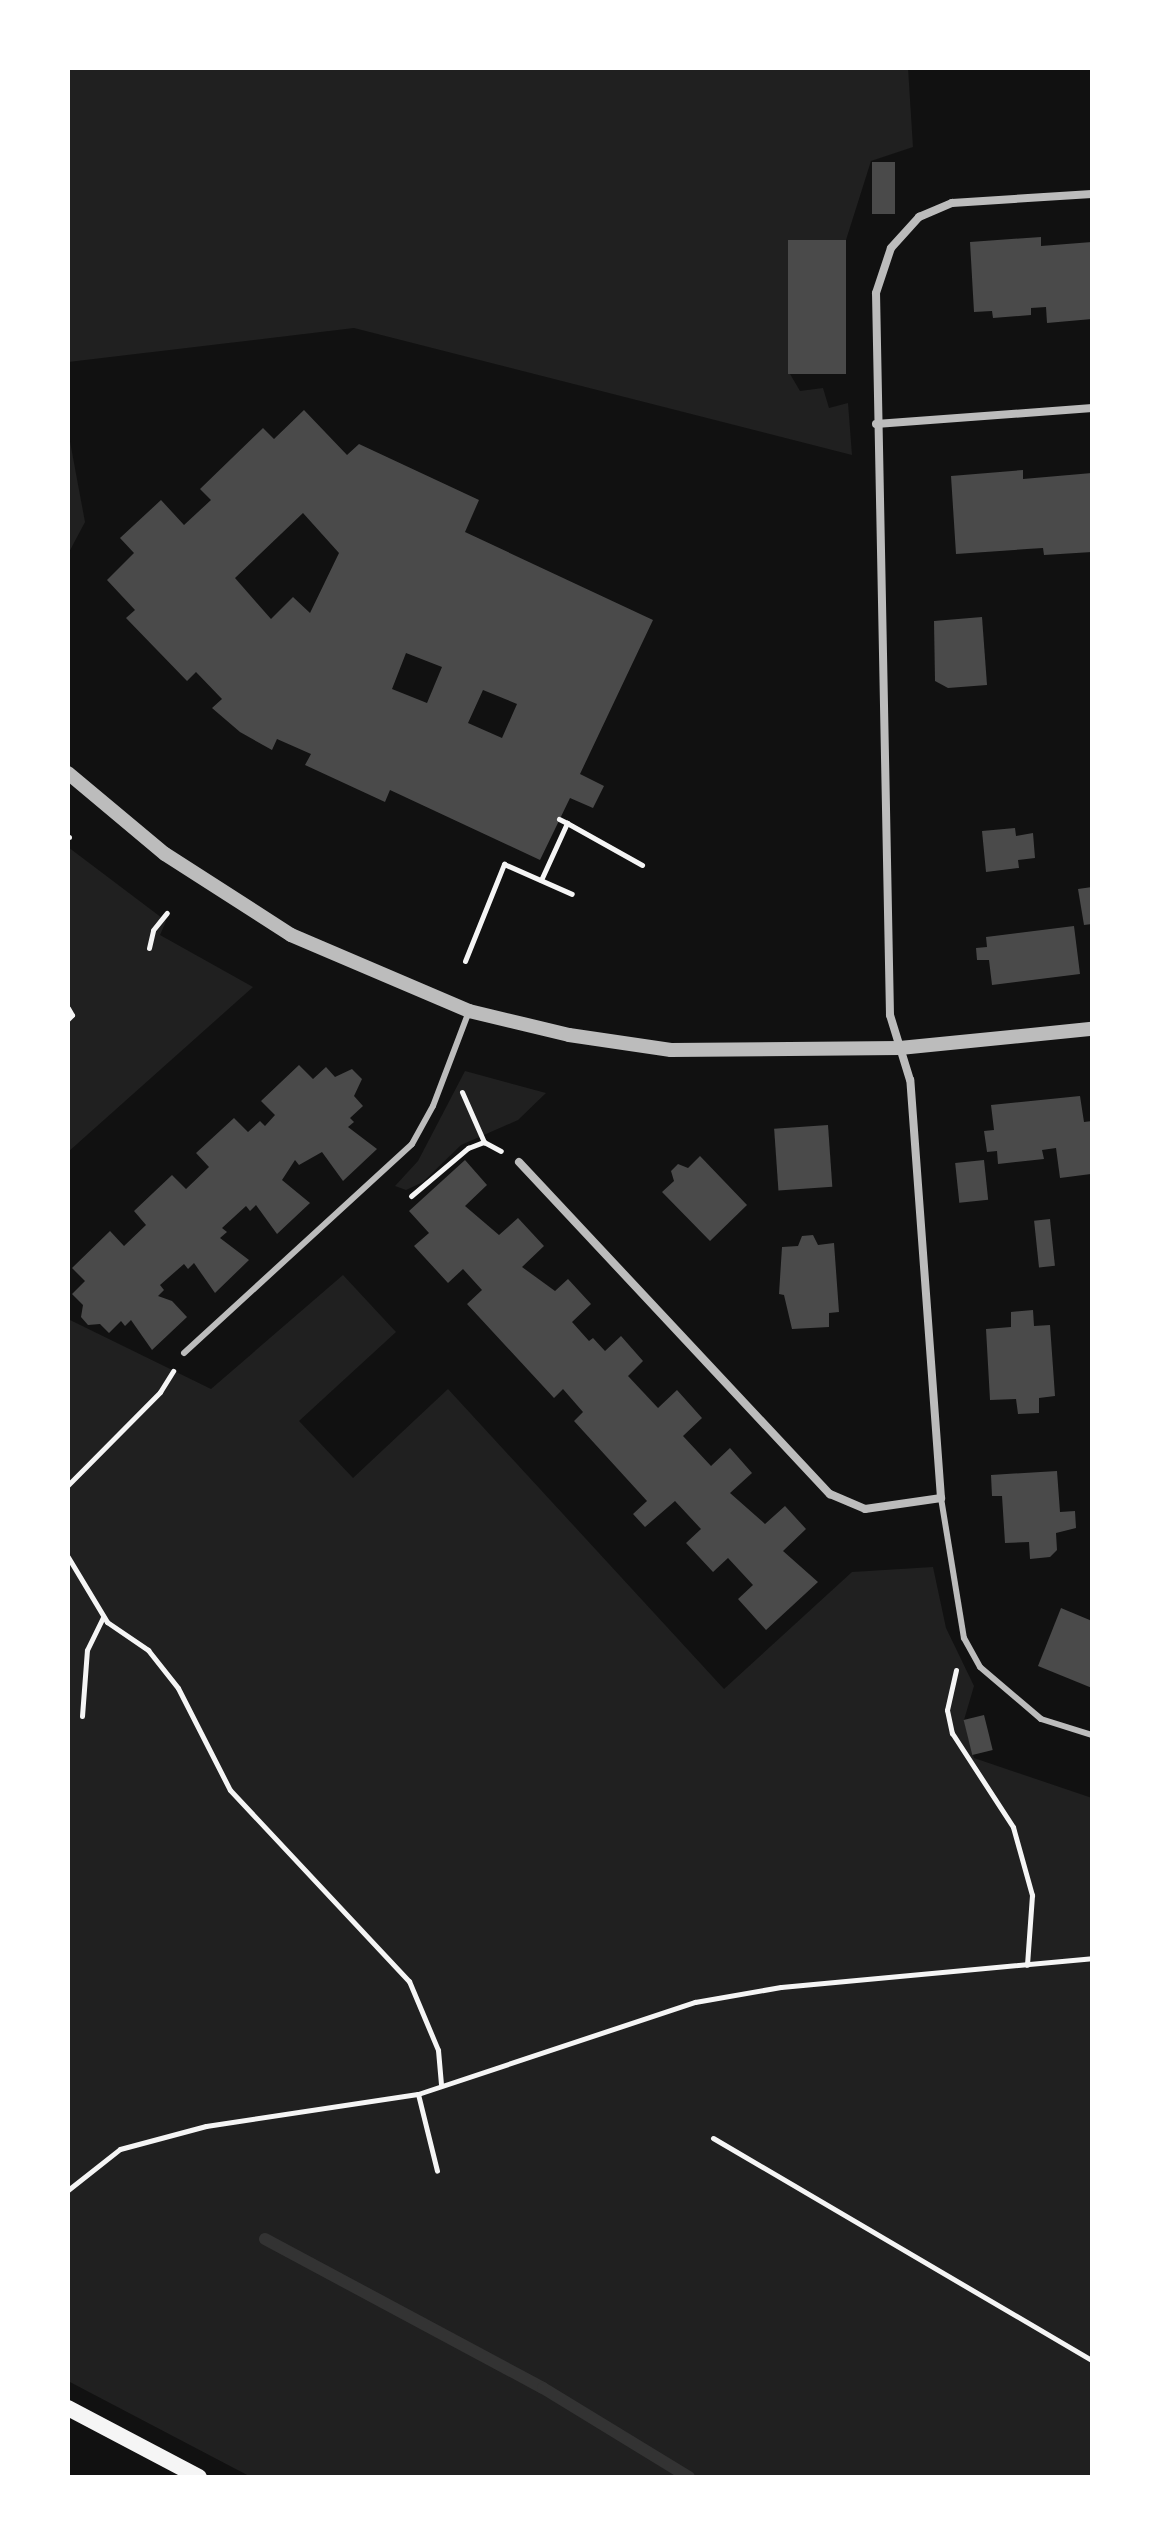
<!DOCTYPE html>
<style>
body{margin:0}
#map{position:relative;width:1160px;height:2545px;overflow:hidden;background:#111;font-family:"Fira Sans",sans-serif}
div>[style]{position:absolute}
.green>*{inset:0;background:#202020}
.stream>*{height:12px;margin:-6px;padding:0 6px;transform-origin:6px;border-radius:6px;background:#333}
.building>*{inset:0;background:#4a4a4a;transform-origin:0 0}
.path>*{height:5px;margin:-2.5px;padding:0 2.5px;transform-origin:2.5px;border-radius:2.5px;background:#f5f5f5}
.service>*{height:6px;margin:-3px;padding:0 3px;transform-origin:3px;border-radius:3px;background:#bcbcbc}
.minor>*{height:8px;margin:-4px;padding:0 4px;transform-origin:4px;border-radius:4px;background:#bcbcbc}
.tertiary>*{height:14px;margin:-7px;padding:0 7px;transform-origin:7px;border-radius:7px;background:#bcbcbc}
.secondary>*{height:16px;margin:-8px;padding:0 8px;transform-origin:8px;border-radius:8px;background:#f5f5f5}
span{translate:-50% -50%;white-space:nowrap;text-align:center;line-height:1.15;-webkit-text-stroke:8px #fff;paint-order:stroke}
.frame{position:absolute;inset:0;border:70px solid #fff;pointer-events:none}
</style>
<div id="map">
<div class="green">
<i style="clip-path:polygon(68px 68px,908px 68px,913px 147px,871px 161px,846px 240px,788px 241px,790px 374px,800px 391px,823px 388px,829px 408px,848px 403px,852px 455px,354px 328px,68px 362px)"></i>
<i style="clip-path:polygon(68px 431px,85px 522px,68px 554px)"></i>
<i style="clip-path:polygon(68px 847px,166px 921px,160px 935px,253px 987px,68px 1152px)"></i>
<i style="clip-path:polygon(465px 1071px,546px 1093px,518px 1120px,461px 1145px,423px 1182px,406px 1190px,395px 1186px,418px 1161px)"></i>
<i style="clip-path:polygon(343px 1275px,396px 1332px,299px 1421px,353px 1478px,448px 1389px,724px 1689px,852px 1572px,933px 1567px,946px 1628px,974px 1686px,964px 1720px,974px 1758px,1092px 1798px,1092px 2477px,251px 2477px,68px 2381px,68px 1319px,211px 1389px)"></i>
</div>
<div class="stream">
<i style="left:265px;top:2239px;width:315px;rotate:28.2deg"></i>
<i style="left:543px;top:2388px;width:171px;rotate:31.4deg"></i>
</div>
<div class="building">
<i style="left:872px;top:162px;width:23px;height:52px"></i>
<i style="clip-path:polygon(1041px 237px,1041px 246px,1092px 242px,1092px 319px,1047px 323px,1046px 307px,1031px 308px,1031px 315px,993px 318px,992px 311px,974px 312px,970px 242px)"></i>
<i style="left:788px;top:240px;width:58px;height:134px"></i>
<i style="clip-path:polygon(evenodd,304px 410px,347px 455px,359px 444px,479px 500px,465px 532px,653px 620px,580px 774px,604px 786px,593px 808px,570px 798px,540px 860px,390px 790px,385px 802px,305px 765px,311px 754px,277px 739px,272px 750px,240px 732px,212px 708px,222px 699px,196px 672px,187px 681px,126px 618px,135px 610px,107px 580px,134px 553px,120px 538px,161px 500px,184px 525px,211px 500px,200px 489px,263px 428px,274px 439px,304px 410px,303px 513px,339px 553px,310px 613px,293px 597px,271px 619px,235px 578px,303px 513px,304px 410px,406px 653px,442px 667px,427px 703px,392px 689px,406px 653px,304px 410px,483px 690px,517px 704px,502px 738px,468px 723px,483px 690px)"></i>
<i style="clip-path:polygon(1023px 470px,1023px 479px,1092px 473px,1092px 552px,1044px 555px,1043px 548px,1027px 549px,956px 554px,951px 476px)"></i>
<i style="clip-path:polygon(982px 617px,987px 685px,948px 688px,935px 681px,934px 621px)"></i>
<i style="clip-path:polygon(1015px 828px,1016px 836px,1033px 833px,1035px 858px,1018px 860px,1019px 868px,986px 872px,982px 831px)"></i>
<i style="clip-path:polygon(1092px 887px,1092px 924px,1084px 925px,1078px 889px)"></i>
<i style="clip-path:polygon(1074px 926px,1080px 974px,992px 985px,989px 960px,977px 960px,976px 948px,987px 947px,986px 937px)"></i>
<i style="clip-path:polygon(299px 1065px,313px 1079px,326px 1067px,335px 1077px,352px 1069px,362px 1079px,354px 1096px,363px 1106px,350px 1118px,354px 1122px,348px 1127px,377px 1149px,343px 1181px,322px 1152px,299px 1165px,295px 1160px,282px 1180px,310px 1203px,277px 1234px,256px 1205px,250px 1211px,246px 1206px,222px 1228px,227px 1232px,220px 1238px,249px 1260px,215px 1293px,194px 1263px,188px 1269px,184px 1264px,160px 1285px,164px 1290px,158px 1296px,172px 1301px,187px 1317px,152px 1350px,131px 1320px,125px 1326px,121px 1321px,109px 1333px,100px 1324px,88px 1325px,81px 1317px,83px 1305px,72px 1294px,85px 1281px,72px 1268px,110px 1231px,124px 1246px,146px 1225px,134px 1211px,172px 1175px,186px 1189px,209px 1167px,196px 1153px,234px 1118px,248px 1132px,260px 1121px,265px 1126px,275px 1115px,261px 1101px)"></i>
<i style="clip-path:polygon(1080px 1096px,1084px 1122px,1092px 1121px,1091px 1174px,1060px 1178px,1056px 1148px,1042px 1150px,1044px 1159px,998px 1164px,997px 1151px,987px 1152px,984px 1131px,994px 1130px,991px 1105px)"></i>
<i style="left:828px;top:1125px;width:62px;height:54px;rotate:86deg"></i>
<i style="clip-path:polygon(700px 1156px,747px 1205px,710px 1241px,662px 1192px,674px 1181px,671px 1171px,678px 1164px,688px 1168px)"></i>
<i style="clip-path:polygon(465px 1160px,487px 1185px,465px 1206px,499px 1235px,518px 1218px,544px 1246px,522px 1267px,555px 1291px,568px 1279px,591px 1304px,572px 1322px,589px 1341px,593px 1338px,605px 1351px,621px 1336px,643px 1361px,628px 1376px,658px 1408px,677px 1390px,702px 1418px,683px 1436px,711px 1466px,730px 1448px,752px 1473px,730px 1493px,765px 1524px,785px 1506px,806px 1529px,783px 1551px,818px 1582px,766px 1630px,738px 1599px,753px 1585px,728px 1558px,713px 1572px,686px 1543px,701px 1529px,675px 1501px,645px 1527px,633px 1514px,647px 1501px,574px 1421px,583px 1412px,563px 1389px,554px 1398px,467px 1304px,482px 1290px,463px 1269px,448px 1283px,414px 1246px,429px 1233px,409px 1211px)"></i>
<i style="left:984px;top:1160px;width:40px;height:29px;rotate:84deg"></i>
<i style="left:1050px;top:1219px;width:47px;height:16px;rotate:84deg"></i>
<i style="clip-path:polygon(813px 1235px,818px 1245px,834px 1243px,839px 1312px,829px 1313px,829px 1327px,792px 1329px,784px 1295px,779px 1294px,782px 1247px,798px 1246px,802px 1236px)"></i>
<i style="clip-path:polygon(1033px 1310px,1034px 1326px,1050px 1325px,1055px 1396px,1039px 1398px,1039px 1413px,1018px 1414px,1016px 1399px,990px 1400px,986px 1329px,1011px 1327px,1011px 1312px)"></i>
<i style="clip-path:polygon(1057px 1471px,1060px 1512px,1075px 1511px,1076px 1528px,1056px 1533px,1057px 1550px,1050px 1557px,1030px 1559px,1029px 1542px,1005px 1543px,1002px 1496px,992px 1496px,991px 1475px)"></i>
<i style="clip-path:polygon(1061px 1608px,1092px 1621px,1092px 1688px,1038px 1666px)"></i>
<i style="left:984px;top:1715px;width:36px;height:21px;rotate:76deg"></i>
</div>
<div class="path">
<i style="left:567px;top:823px;width:86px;rotate:29.2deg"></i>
<i style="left:68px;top:837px;width:1px"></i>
<i style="left:541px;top:880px;width:63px;rotate:-65.5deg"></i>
<i style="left:567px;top:823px;width:9px;rotate:-153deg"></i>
<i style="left:149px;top:948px;width:18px;rotate:-77deg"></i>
<i style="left:153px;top:930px;width:22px;rotate:-51deg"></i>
<i style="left:465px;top:961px;width:105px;rotate:-68.1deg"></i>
<i style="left:504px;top:864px;width:74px;rotate:23.8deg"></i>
<i style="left:68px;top:1008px;width:8px;rotate:60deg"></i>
<i style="left:72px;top:1015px;width:6px;rotate:135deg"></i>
<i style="left:462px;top:1092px;width:55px;rotate:66.3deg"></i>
<i style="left:484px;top:1142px;width:19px;rotate:28deg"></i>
<i style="left:411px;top:1196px;width:75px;rotate:-40.1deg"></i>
<i style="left:468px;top:1148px;width:17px;rotate:-21deg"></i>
<i style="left:68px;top:1485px;width:131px;rotate:-45.3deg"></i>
<i style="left:160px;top:1392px;width:25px;rotate:-58deg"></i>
<i style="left:68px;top:1557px;width:76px;rotate:59deg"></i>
<i style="left:107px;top:1622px;width:50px;rotate:34.3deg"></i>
<i style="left:148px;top:1650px;width:48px;rotate:51.7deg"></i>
<i style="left:178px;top:1688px;width:114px;rotate:63deg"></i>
<i style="left:230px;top:1790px;width:262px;rotate:46.9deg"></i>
<i style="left:409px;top:1981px;width:75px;rotate:67.2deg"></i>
<i style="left:438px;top:2050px;width:35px;rotate:85deg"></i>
<i style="left:956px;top:1670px;width:41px;rotate:102.7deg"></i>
<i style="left:947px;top:1710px;width:24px;rotate:78deg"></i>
<i style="left:952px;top:1733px;width:112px;rotate:57deg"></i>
<i style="left:1013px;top:1827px;width:71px;rotate:74.4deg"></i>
<i style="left:1032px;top:1895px;width:70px;rotate:94.1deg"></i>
<i style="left:82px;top:1716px;width:66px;rotate:-85.7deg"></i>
<i style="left:87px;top:1650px;width:37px;rotate:-64deg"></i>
<i style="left:418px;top:2094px;width:79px;rotate:76.1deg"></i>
<i style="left:713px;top:2138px;width:439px;rotate:30.4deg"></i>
<i style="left:68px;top:2190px;width:66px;rotate:-38.3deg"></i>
<i style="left:120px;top:2149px;width:89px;rotate:-15deg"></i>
<i style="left:206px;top:2126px;width:214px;rotate:-8.6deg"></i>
<i style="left:418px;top:2094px;width:292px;rotate:-18.4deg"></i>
<i style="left:695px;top:2002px;width:87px;rotate:-9.9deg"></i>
<i style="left:781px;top:1987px;width:312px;rotate:-5.3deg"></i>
</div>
<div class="service">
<i style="left:184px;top:1353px;width:309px;rotate:-42.5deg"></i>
<i style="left:412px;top:1144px;width:43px;rotate:-61.1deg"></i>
<i style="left:433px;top:1106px;width:102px;rotate:-69.2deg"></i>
<i style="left:941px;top:1498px;width:142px;rotate:80.7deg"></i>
<i style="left:964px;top:1638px;width:33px;rotate:61deg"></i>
<i style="left:980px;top:1667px;width:80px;rotate:40.4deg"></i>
<i style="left:1041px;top:1719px;width:53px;rotate:17.4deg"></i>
</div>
<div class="minor">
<i style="left:876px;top:424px;width:217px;rotate:-4.2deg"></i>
<i style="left:519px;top:1162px;width:455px;rotate:46.9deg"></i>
<i style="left:830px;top:1494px;width:38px;rotate:23deg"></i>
<i style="left:865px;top:1509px;width:77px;rotate:-8.2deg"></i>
<i style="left:941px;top:1498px;width:419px;rotate:-94.2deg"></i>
<i style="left:910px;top:1080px;width:68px;rotate:-107.1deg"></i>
<i style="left:890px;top:1015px;width:722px;rotate:-91.11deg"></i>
<i style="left:876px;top:293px;width:47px;rotate:-71.6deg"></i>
<i style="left:891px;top:248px;width:42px;rotate:-47.9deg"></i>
<i style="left:919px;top:217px;width:36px;rotate:-23deg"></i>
<i style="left:952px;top:203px;width:140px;rotate:-3.7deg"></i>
</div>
<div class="tertiary">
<i style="left:68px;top:773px;width:126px;rotate:39.9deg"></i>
<i style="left:165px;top:854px;width:150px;rotate:32.7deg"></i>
<i style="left:291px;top:935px;width:194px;rotate:23.1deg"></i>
<i style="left:469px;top:1011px;width:103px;rotate:13.5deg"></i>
<i style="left:569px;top:1035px;width:103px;rotate:8.4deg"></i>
<i style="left:671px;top:1050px;width:229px;rotate:-0.5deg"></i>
<i style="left:900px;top:1048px;width:193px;rotate:-5.7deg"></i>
</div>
<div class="secondary">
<i style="left:68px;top:2408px;width:148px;rotate:27.8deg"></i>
</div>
<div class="frame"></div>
</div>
